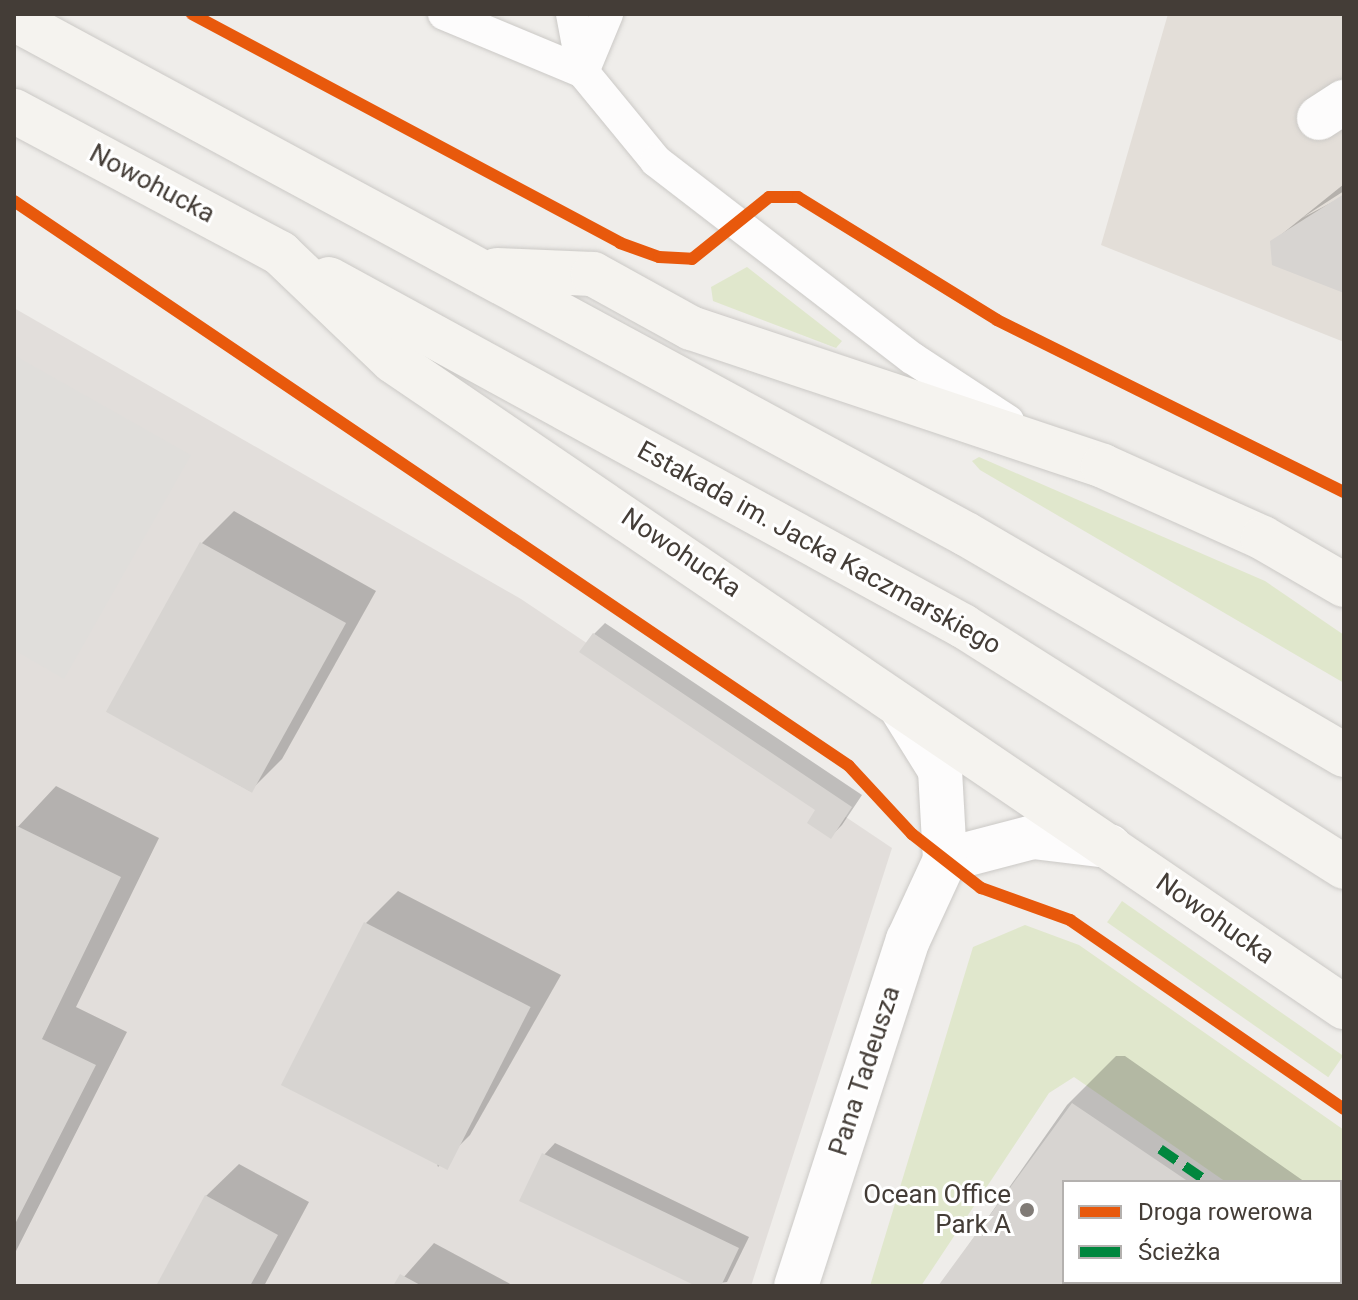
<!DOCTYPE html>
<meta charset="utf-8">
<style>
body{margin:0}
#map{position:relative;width:1358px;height:1300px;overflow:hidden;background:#efedea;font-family:Roboto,sans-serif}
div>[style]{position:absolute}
.residential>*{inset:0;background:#e3ded8}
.industrial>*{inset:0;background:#e2dedb}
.green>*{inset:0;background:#e0e7cc;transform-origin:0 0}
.parking>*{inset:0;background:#e0dedb}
.shadow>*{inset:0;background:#0003}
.building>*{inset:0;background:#d7d4d1;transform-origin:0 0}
.roads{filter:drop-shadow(0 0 2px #cbc9c6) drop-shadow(0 0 2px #cbc9c6)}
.service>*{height:32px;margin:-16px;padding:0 16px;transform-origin:16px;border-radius:16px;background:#fdfcfc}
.minor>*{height:44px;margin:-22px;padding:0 22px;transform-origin:22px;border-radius:22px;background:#fdfcfc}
.secondary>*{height:44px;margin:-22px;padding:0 22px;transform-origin:22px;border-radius:22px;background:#f5f3ef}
.quiet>*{height:10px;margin-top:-5px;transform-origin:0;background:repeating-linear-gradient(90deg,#00873e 0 20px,transparent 0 30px)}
.cycleway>*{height:12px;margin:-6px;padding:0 6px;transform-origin:6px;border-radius:6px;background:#e8590c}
.dots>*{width:22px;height:22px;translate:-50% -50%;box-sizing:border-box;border:4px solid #fff;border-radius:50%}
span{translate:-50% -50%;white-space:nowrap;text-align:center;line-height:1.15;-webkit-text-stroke:6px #fff;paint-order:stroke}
.street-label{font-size:26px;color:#443d37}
.poi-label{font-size:26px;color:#443d37}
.right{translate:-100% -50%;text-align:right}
.frame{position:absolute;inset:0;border:16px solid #443d37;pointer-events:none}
.legend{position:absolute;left:1062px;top:1180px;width:280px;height:104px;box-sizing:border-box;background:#fff;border:2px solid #b4b1af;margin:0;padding:10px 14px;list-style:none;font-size:24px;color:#443d37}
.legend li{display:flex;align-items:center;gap:16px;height:40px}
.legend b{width:40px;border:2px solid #b4b1af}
</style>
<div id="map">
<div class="residential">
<i style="clip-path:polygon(1168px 14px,1344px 14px,1344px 342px,1101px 245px)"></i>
</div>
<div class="industrial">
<i style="clip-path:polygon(14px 308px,521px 599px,892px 848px,751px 1286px,14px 1286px)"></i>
</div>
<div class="green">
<i style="clip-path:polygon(747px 267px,842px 341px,836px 348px,713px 301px,711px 287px)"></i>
<i style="clip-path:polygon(979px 457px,1265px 581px,1344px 635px,1344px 683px,980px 470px,972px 461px)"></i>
<i style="left:1122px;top:901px;width:270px;height:26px;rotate:35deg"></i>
<i style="clip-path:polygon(1025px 925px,1079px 945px,1344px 1130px,1344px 1271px,1340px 1182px,1226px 1182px,1074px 1077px,1049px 1093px,921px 1286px,870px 1286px,973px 947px)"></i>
</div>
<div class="parking">
<i style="clip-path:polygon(14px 355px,191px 455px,64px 679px,14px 650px)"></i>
</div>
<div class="shadow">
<i style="clip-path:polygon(1344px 184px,1344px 191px,1302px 218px,1344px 196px,1344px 291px,1272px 242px)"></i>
<i style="clip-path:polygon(234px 511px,376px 591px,282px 759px,250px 791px,108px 711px,202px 543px)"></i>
<i style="clip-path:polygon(605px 623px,862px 795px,842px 825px,831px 836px,818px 810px,594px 634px)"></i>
<i style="clip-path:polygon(56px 786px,159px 838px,76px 1007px,127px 1032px,14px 1255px,14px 831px)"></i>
<i style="clip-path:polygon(398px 891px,561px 975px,470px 1135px,438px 1167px,366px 923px)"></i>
<i style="clip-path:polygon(1116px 1056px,1125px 1056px,1305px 1182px,1064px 1182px,1064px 1282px,1340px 1282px,1340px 1207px,1344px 1286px,940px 1286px,1067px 1105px)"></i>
<i style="clip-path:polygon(555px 1143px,749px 1237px,727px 1282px,700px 1286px,544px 1155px)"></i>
<i style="clip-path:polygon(239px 1164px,309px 1202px,264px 1286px,158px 1286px,206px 1196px)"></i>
<i style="clip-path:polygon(434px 1243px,514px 1286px,396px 1286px)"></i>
</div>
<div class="building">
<i style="clip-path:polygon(1344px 194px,1344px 293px,1272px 265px,1270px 241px)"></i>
<i style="left:200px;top:542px;width:167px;height:194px;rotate:29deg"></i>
<i style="clip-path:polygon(593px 633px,852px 807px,831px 839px,807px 823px,815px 810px,579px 652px)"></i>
<i style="clip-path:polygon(15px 825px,121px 877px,42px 1039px,96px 1065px,14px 1226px)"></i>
<i style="left:364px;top:922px;width:187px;height:183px;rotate:27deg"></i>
<i style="clip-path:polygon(1072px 1103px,1189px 1182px,1064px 1182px,1064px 1282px,1336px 1286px,938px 1286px)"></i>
<i style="clip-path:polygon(542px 1153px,739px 1248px,721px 1286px,696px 1286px,519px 1201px)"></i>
<i style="clip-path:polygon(205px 1195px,278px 1235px,250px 1286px,156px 1286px)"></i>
<i style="clip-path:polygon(400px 1274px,422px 1286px,393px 1286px)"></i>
</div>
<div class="roads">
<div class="service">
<i style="left:444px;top:14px;width:151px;rotate:22.6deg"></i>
<i style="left:583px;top:72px;width:115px;rotate:50.6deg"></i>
<i style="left:656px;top:161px;width:323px;rotate:37.6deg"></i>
<i style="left:912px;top:358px;width:115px;rotate:33.3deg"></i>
<i style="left:572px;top:14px;width:59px;rotate:79.3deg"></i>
<i style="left:583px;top:72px;width:63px;rotate:-67.5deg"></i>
</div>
<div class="minor">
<i style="left:1319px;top:118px;width:30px;rotate:-33deg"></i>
<i style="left:945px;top:860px;width:91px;rotate:-14.6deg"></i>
<i style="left:1033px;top:837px;width:77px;rotate:6.8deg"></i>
<i style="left:796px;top:1286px;width:364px;rotate:-72.1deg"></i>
<i style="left:908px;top:940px;width:88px;rotate:-65.2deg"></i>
<i style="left:945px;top:860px;width:90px;rotate:-93.2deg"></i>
<i style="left:940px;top:770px;width:75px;rotate:-122deg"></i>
</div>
<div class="secondary">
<i style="left:14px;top:19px;width:1082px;rotate:28.41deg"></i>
<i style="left:966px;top:534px;width:438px;rotate:30.3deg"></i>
<i style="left:14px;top:111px;width:302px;rotate:28.1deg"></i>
<i style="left:280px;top:253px;width:156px;rotate:43.7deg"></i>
<i style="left:393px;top:361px;width:1150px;rotate:34.19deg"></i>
<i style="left:497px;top:270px;width:96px;rotate:2.4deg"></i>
<i style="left:593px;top:274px;width:112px;rotate:28.9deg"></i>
<i style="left:691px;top:328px;width:434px;rotate:18.5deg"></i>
<i style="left:1103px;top:466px;width:175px;rotate:24.2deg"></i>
<i style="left:1263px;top:538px;width:94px;rotate:30.1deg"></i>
<i style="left:329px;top:279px;width:723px;rotate:28.69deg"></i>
<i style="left:963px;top:626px;width:451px;rotate:32.3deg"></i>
</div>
</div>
<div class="quiet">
<i style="left:1160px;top:1149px;width:58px;rotate:34.5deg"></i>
<i style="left:1340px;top:1273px;width:5px;rotate:37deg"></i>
</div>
<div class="cycleway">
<i style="left:192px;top:14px;width:485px;rotate:28.1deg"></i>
<i style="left:620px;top:243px;width:41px;rotate:19.7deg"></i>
<i style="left:659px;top:257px;width:33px;rotate:3deg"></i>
<i style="left:692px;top:259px;width:99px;rotate:-38.8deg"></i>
<i style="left:769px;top:197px;width:29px"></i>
<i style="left:798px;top:197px;width:234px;rotate:31.7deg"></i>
<i style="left:997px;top:320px;width:387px;rotate:26.4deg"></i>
<i style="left:14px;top:201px;width:1008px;rotate:34.08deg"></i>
<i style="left:849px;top:766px;width:93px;rotate:47.2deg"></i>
<i style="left:912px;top:834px;width:88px;rotate:38deg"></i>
<i style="left:981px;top:888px;width:95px;rotate:19.8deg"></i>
<i style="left:1070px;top:920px;width:333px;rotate:34.6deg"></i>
</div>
<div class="dots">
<i style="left:1027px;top:1210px;background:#807b76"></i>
</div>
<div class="street-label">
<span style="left:152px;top:184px;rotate:28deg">Nowohucka</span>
<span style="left:819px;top:548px;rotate:29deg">Estakada im. Jacka Kaczmarskiego</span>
<span style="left:681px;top:553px;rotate:34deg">Nowohucka</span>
<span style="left:1215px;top:919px;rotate:35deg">Nowohucka</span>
<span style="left:865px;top:1071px;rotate:-72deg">Pana Tadeusza</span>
</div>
<div class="poi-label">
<span class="right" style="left:1011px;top:1210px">Ocean Office<br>Park A</span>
</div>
<div class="frame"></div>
<ul class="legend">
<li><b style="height:10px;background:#e8590c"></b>Droga rowerowa</li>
<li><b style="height:10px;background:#00873e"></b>Ścieżka</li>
</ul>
</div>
